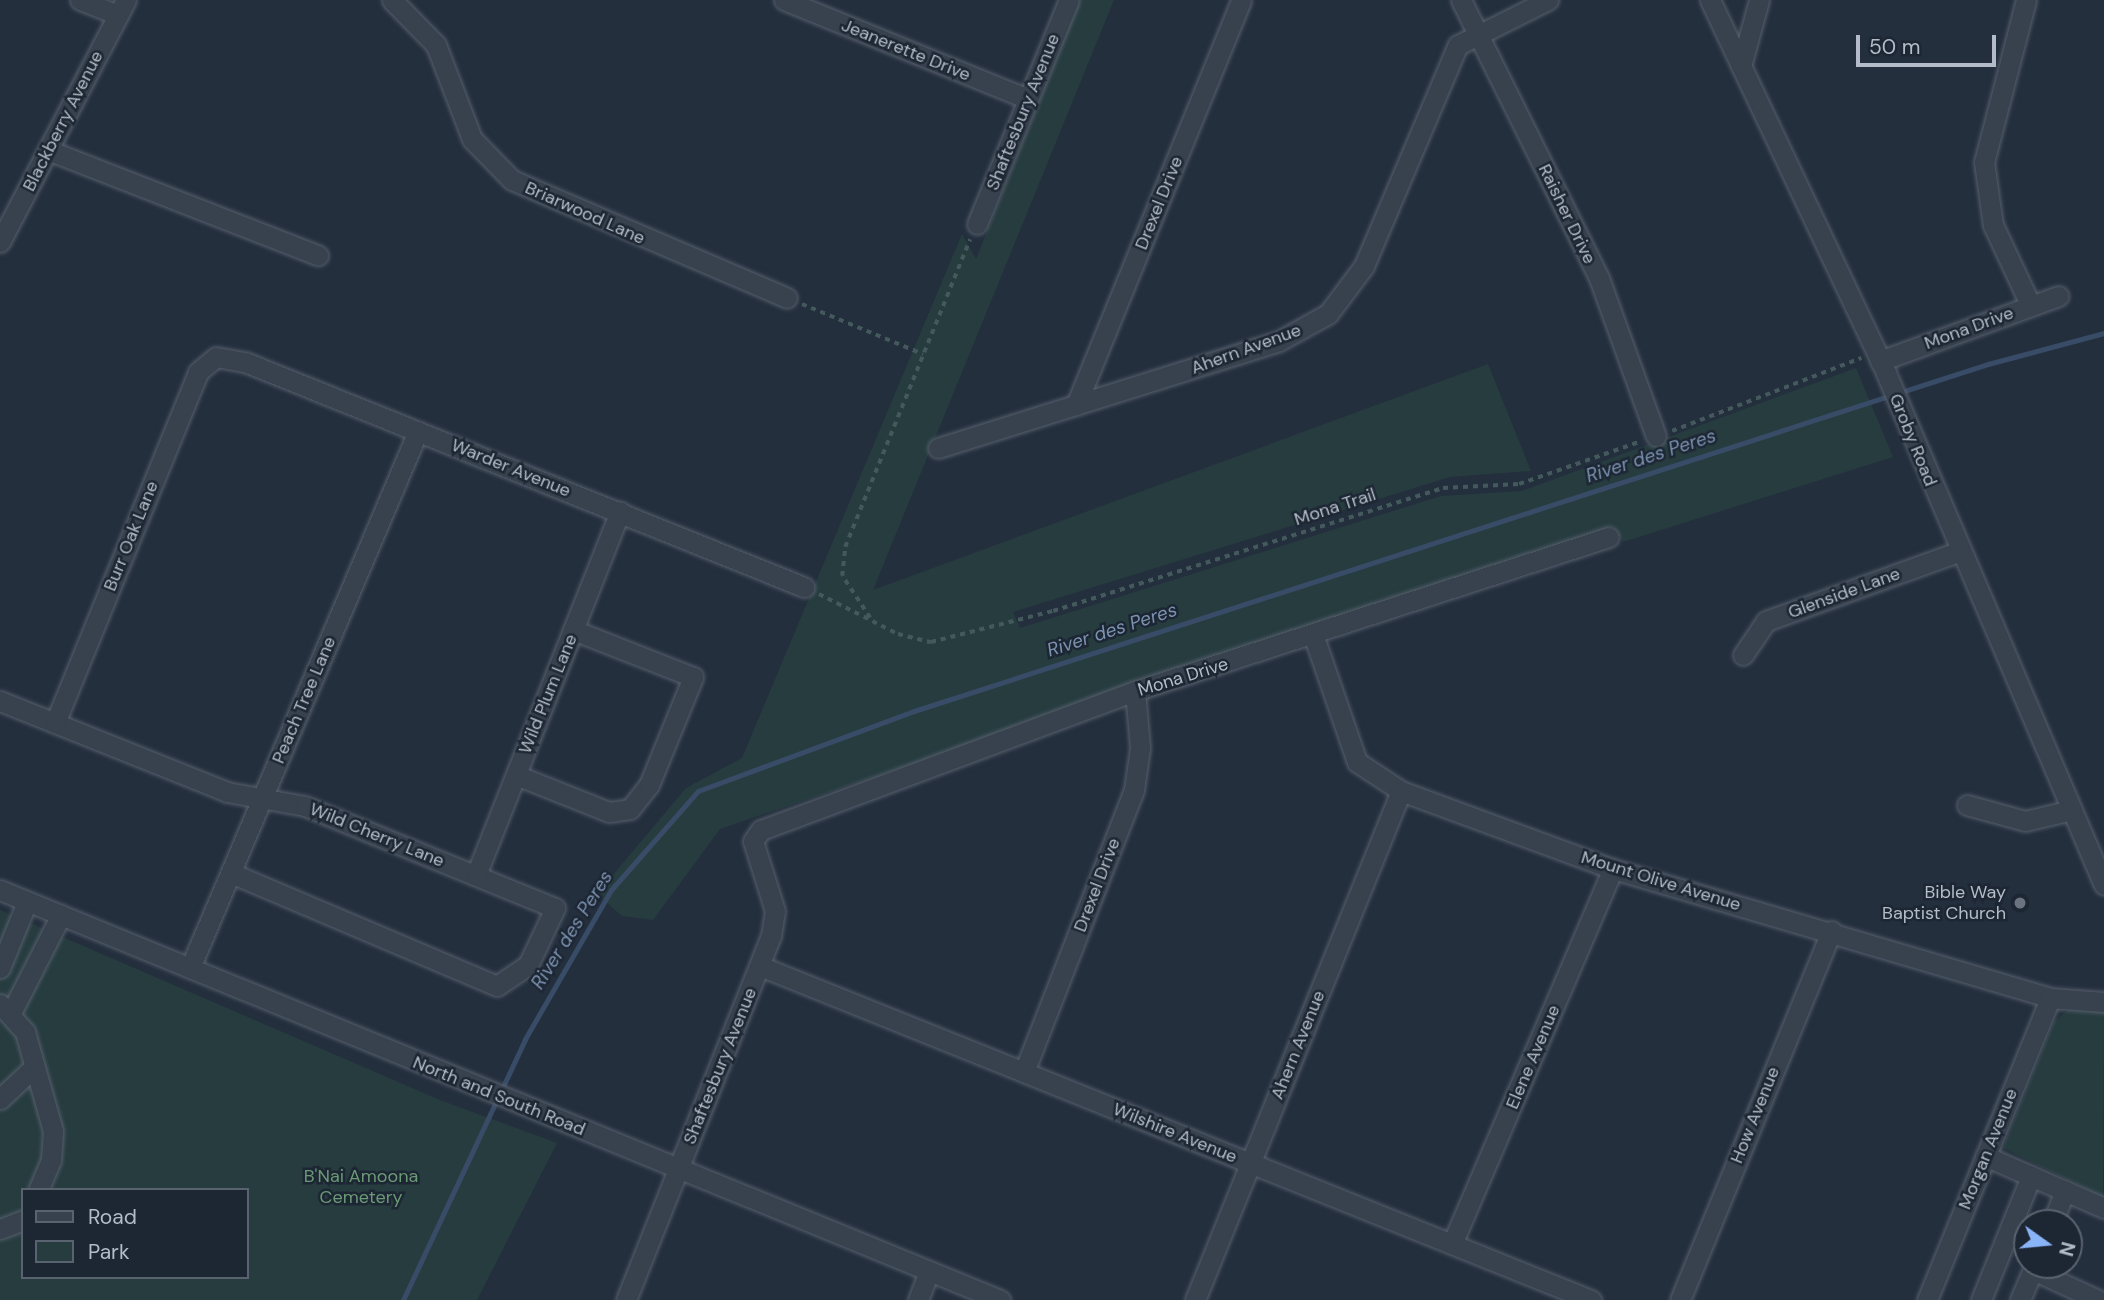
<!DOCTYPE html>
<style>
body{margin:0}
#map{position:relative;width:2104px;height:1300px;overflow:hidden;background:#242f3e;font-family:"DM Sans",sans-serif}
div>[style]{position:absolute}
.green>*{inset:0;background:#263c3f}
.stream>*{height:5px;margin:-2.5px;padding:0 2.5px;transform-origin:2.5px;border-radius:2.5px;background:#394c67}
.path>*{height:3.5px;margin-top:-1.75px;transform-origin:0;background:repeating-linear-gradient(90deg,#44595c 0 5px,transparent 0 10px)}
.roads{filter:drop-shadow(0 0 2px #565f6c) drop-shadow(0 0 2px #565f6c)}
.minor>*{height:19px;margin:-9.5px;padding:0 9.5px;transform-origin:9.5px;border-radius:9.5px;background:#38414e}
.dots>*{width:19px;height:19px;translate:-50% -50%;box-sizing:border-box;border:4px solid #1d2633;border-radius:50%}
span{translate:-50% -50%;white-space:nowrap;text-align:center;line-height:1.15;-webkit-text-stroke:5px #1d2633;paint-order:stroke}
.street-label{font-size:18px;color:#b4bcc9}
.poi-label{font-size:18px;color:#b4bcc9}
.right{translate:-100% -50%;text-align:right}
.park-label{font-size:18px;color:#6b9a76}
.water-label{font-size:19px;color:#7c92b1;font-style:italic}
.legend{position:absolute;left:21px;top:1188px;width:228px;height:91px;box-sizing:border-box;background:#1d2633;border:2px solid #59626f;margin:0;padding:9px 12px;list-style:none;font-size:21px;color:#b4bcc9}
.legend li{display:flex;align-items:center;gap:14px;height:35px}
.legend b{width:35px;border:2px solid #59626f}
.north{position:absolute;left:2013px;top:1209px;width:70px;height:70px;box-sizing:border-box;background:#1d2633;border:2px solid #59626f;border-radius:50%;rotate:105deg;font-size:19px;font-weight:700;line-height:28px;text-align:center;color:#b4bcc9}
.north::after{content:'';display:block;margin:auto;width:24px;height:32px;background:#8ab4f8;clip-path:polygon(50% 0,100% 100%,50% 72%,0 100%)}
.scale{position:absolute;left:1856px;top:35px;width:140px;height:32px;box-sizing:border-box;border:4px solid #b4bcc9;border-top:0;padding-left:9px;font-size:21px;line-height:24px;white-space:nowrap;color:#b4bcc9;-webkit-text-stroke:5px #1d2633;paint-order:stroke}
</style>
<div id="map">
<div class="green">
<i style="clip-path:polygon(1080px 0,1114px 0,873px 590px,1488px 364px,1531px 471px,1450px 477px,1013px 612px,1020px 628px,1441px 496px,1522px 491px,1856px 368px,1893px 457px,1623px 542px,1613px 527px,720px 829px,653px 920px,622px 916px,597px 894px,686px 788px,742px 758px,962px 234px,976px 259px)"></i>
<i style="clip-path:polygon(evenodd,0 910px,440px 1100px,557px 1143px,477px 1300px,0 1300px,0 910px,23px 1190px,247px 1190px,247px 1277px,23px 1277px,23px 1190px)"></i>
<i style="clip-path:polygon(2072px 1007px,2104px 1011px,2103px 1197px,2003px 1148px,2054px 1021px)"></i>
</div>
<div class="stream">
<i style="left:403px;top:1300px;width:288px;rotate:-64.9deg"></i>
<i style="left:525px;top:1039px;width:172px;rotate:-60deg"></i>
<i style="left:611px;top:890px;width:132px;rotate:-48.7deg"></i>
<i style="left:698px;top:791px;width:230px;rotate:-20.3deg"></i>
<i style="left:914px;top:711px;width:1129px;rotate:-17.91deg"></i>
<i style="left:1988px;top:364px;width:120px;rotate:-15deg"></i>
</div>
<div class="path">
<i style="left:802px;top:304px;width:131px;rotate:22.5deg"></i>
<i style="left:1672px;top:431px;width:203px;rotate:-21.1deg"></i>
<i style="left:819px;top:594px;width:89px;rotate:26.9deg"></i>
<i style="left:898px;top:634px;width:34px;rotate:14deg"></i>
<i style="left:931px;top:642px;width:126px;rotate:-14.3deg"></i>
<i style="left:1053px;top:611px;width:409px;rotate:-17.5deg"></i>
<i style="left:1443px;top:488px;width:76px;rotate:-3deg"></i>
<i style="left:1519px;top:484px;width:127px;rotate:-19.3deg"></i>
<i style="left:870px;top:618px;width:50px;rotate:-123.7deg"></i>
<i style="left:842px;top:576px;width:29px;rotate:-84deg"></i>
<i style="left:845px;top:547px;width:332px;rotate:-67.9deg"></i>
</div>
<div class="roads">
<div class="minor">
<i style="left:80px;top:0;width:41px;rotate:21.5deg"></i>
<i style="left:392px;top:0;width:63px;rotate:45.6deg"></i>
<i style="left:436px;top:45px;width:101px;rotate:69deg"></i>
<i style="left:472px;top:139px;width:57px;rotate:45.7deg"></i>
<i style="left:512px;top:180px;width:299px;rotate:23.2deg"></i>
<i style="left:784px;top:0;width:263px;rotate:22.1deg"></i>
<i style="left:1461px;top:0;width:310px;rotate:63.6deg"></i>
<i style="left:1599px;top:278px;width:168px;rotate:70.2deg"></i>
<i style="left:1710px;top:0;width:412px;rotate:64.7deg"></i>
<i style="left:1886px;top:373px;width:556px;rotate:66.94deg"></i>
<i style="left:2026px;top:0;width:167px;rotate:104.5deg"></i>
<i style="left:1984px;top:162px;width:64px;rotate:81.9deg"></i>
<i style="left:1993px;top:225px;width:89px;rotate:64.9deg"></i>
<i style="left:1741px;top:66px;width:68px;rotate:-74.7deg"></i>
<i style="left:48px;top:150px;width:290px;rotate:21.3deg"></i>
<i style="left:977px;top:224px;width:242px;rotate:-67.7deg"></i>
<i style="left:0;top:242px;width:273px;rotate:-62.5deg"></i>
<i style="left:1880px;top:361px;width:190px;rotate:-20deg"></i>
<i style="left:1076px;top:405px;width:437px;rotate:-67.8deg"></i>
<i style="left:938px;top:448px;width:357px;rotate:-17.4deg"></i>
<i style="left:1279px;top:341px;width:56px;rotate:-28.9deg"></i>
<i style="left:1328px;top:314px;width:60px;rotate:-53.1deg"></i>
<i style="left:1364px;top:266px;width:240px;rotate:-67deg"></i>
<i style="left:1458px;top:45px;width:101px;rotate:-26.6deg"></i>
<i style="left:1314px;top:637px;width:132px;rotate:71deg"></i>
<i style="left:1357px;top:762px;width:53px;rotate:33.4deg"></i>
<i style="left:1401px;top:791px;width:226px;rotate:20.2deg"></i>
<i style="left:1613px;top:869px;width:456px;rotate:16.4deg"></i>
<i style="left:2050px;top:998px;width:54px;rotate:4.2deg"></i>
<i style="left:1743px;top:655px;width:41px;rotate:-55.9deg"></i>
<i style="left:1766px;top:621px;width:206px;rotate:-19.8deg"></i>
<i style="left:0;top:701px;width:245px;rotate:21.8deg"></i>
<i style="left:227px;top:792px;width:79px;rotate:10.2deg"></i>
<i style="left:305px;top:806px;width:270px;rotate:22.2deg"></i>
<i style="left:555px;top:908px;width:63px;rotate:115.3deg"></i>
<i style="left:528px;top:965px;width:37px;rotate:146deg"></i>
<i style="left:497px;top:986px;width:289px;rotate:-157deg"></i>
<i style="left:55px;top:723px;width:379px;rotate:-67.8deg"></i>
<i style="left:198px;top:372px;width:23px;rotate:-40deg"></i>
<i style="left:216px;top:357px;width:29px;rotate:10deg"></i>
<i style="left:245px;top:362px;width:603px;rotate:21.93deg"></i>
<i style="left:516px;top:775px;width:100px;rotate:21.7deg"></i>
<i style="left:609px;top:812px;width:21px;rotate:-8deg"></i>
<i style="left:630px;top:809px;width:31px;rotate:-52deg"></i>
<i style="left:649px;top:785px;width:117px;rotate:-67.8deg"></i>
<i style="left:693px;top:677px;width:129px;rotate:-158.6deg"></i>
<i style="left:1967px;top:805px;width:60px;rotate:15.4deg"></i>
<i style="left:2025px;top:821px;width:48px;rotate:-13.2deg"></i>
<i style="left:476px;top:875px;width:391px;rotate:-68.4deg"></i>
<i style="left:0;top:890px;width:1081px;rotate:22.29deg"></i>
<i style="left:760px;top:966px;width:896px;rotate:21.9deg"></i>
<i style="left:0;top:968px;width:71px;rotate:-67.8deg"></i>
<i style="left:190px;top:968px;width:583px;rotate:-66.99deg"></i>
<i style="left:0;top:1004px;width:38px;rotate:48deg"></i>
<i style="left:25px;top:1032px;width:103px;rotate:74.2deg"></i>
<i style="left:53px;top:1131px;width:29px;rotate:94deg"></i>
<i style="left:51px;top:1160px;width:33px;rotate:113deg"></i>
<i style="left:12px;top:1011px;width:108px;rotate:-63deg"></i>
<i style="left:1024px;top:1072px;width:303px;rotate:-68.7deg"></i>
<i style="left:1134px;top:790px;width:42px;rotate:-81.9deg"></i>
<i style="left:1140px;top:748px;width:57px;rotate:-95deg"></i>
<i style="left:0;top:1099px;width:45px;rotate:-43.2deg"></i>
<i style="left:1985px;top:1156px;width:130px;rotate:23.6deg"></i>
<i style="left:2052px;top:1223px;width:35px;rotate:-68deg"></i>
<i style="left:0;top:1229px;width:25px;rotate:-21deg"></i>
<i style="left:1452px;top:1244px;width:408px;rotate:-66.8deg"></i>
<i style="left:2033px;top:1270px;width:72px;rotate:24.8deg"></i>
<i style="left:626px;top:1300px;width:392px;rotate:-68.3deg"></i>
<i style="left:771px;top:936px;width:25px;rotate:-81deg"></i>
<i style="left:775px;top:911px;width:73px;rotate:-107.4deg"></i>
<i style="left:753px;top:841px;width:14px;rotate:-54deg"></i>
<i style="left:761px;top:830px;width:399px;rotate:-20.4deg"></i>
<i style="left:1135px;top:691px;width:498px;rotate:-18deg"></i>
<i style="left:918px;top:1300px;width:31px;rotate:-69deg"></i>
<i style="left:1195px;top:1300px;width:549px;rotate:-67.97deg"></i>
<i style="left:1680px;top:1300px;width:399px;rotate:-67.7deg"></i>
<i style="left:1927px;top:1300px;width:326px;rotate:-67.8deg"></i>
<i style="left:1981px;top:1300px;width:134px;rotate:-68deg"></i>
<i style="left:2020px;top:1300px;width:38px;rotate:-67deg"></i>
</div>
</div>
<div class="dots">
<i style="left:2020px;top:903px;background:#6b7280"></i>
</div>
<div class="street-label">
<span style="left:906px;top:50px;rotate:22deg">Jeanerette Drive</span>
<span style="left:1023px;top:112px;rotate:-68deg">Shaftesbury Avenue</span>
<span style="left:63px;top:121px;rotate:-63deg">Blackberry Avenue</span>
<span style="left:1159px;top:203px;rotate:-68deg">Drexel Drive</span>
<span style="left:585px;top:213px;rotate:24deg">Briarwood Lane</span>
<span style="left:1567px;top:214px;rotate:64deg">Raisher Drive</span>
<span style="left:1969px;top:328px;rotate:-20deg">Mona Drive</span>
<span style="left:1246px;top:349px;rotate:-20deg">Ahern Avenue</span>
<span style="left:1913px;top:440px;rotate:68deg">Groby Road</span>
<span style="left:511px;top:468px;rotate:22deg">Warder Avenue</span>
<span style="left:1335px;top:507px;rotate:-18deg">Mona Trail</span>
<span style="left:131px;top:536px;rotate:-68deg">Burr Oak Lane</span>
<span style="left:1844px;top:593px;rotate:-20deg">Glenside Lane</span>
<span style="left:1183px;top:677px;rotate:-17deg">Mona Drive</span>
<span style="left:548px;top:694px;rotate:-68deg">Wild Plum Lane</span>
<span style="left:304px;top:700px;rotate:-67deg">Peach Tree Lane</span>
<span style="left:377px;top:835px;rotate:22deg">Wild Cherry Lane</span>
<span style="left:1661px;top:881px;rotate:17deg">Mount Olive Avenue</span>
<span style="left:1097px;top:885px;rotate:-69deg">Drexel Drive</span>
<span style="left:1298px;top:1045px;rotate:-68deg">Ahern Avenue</span>
<span style="left:1533px;top:1057px;rotate:-67deg">Elene Avenue</span>
<span style="left:720px;top:1066px;rotate:-68deg">Shaftesbury Avenue</span>
<span style="left:499px;top:1096px;rotate:22deg">North and South Road</span>
<span style="left:1755px;top:1115px;rotate:-68deg">How Avenue</span>
<span style="left:1175px;top:1133px;rotate:22deg">Wilshire Avenue</span>
<span style="left:1988px;top:1149px;rotate:-68deg">Morgan Avenue</span>
</div>
<div class="poi-label">
<span class="right" style="left:2006px;top:903px">Bible Way<br>Baptist Church</span>
</div>
<div class="park-label">
<span style="left:361px;top:1187px">B'Nai Amoona<br>Cemetery</span>
</div>
<div class="water-label">
<span style="left:1651px;top:456px;rotate:-18deg">River des Peres</span>
<span style="left:1112px;top:630px;rotate:-18deg">River des Peres</span>
<span style="left:572px;top:930px;rotate:-58deg">River des Peres</span>
</div>
<ul class="legend">
<li><b style="height:9px;background:#38414e"></b>Road</li>
<li><b style="height:19px;background:#263c3f"></b>Park</li>
</ul>
<div class="north">N</div>
<div class="scale">50 m</div>
</div>
